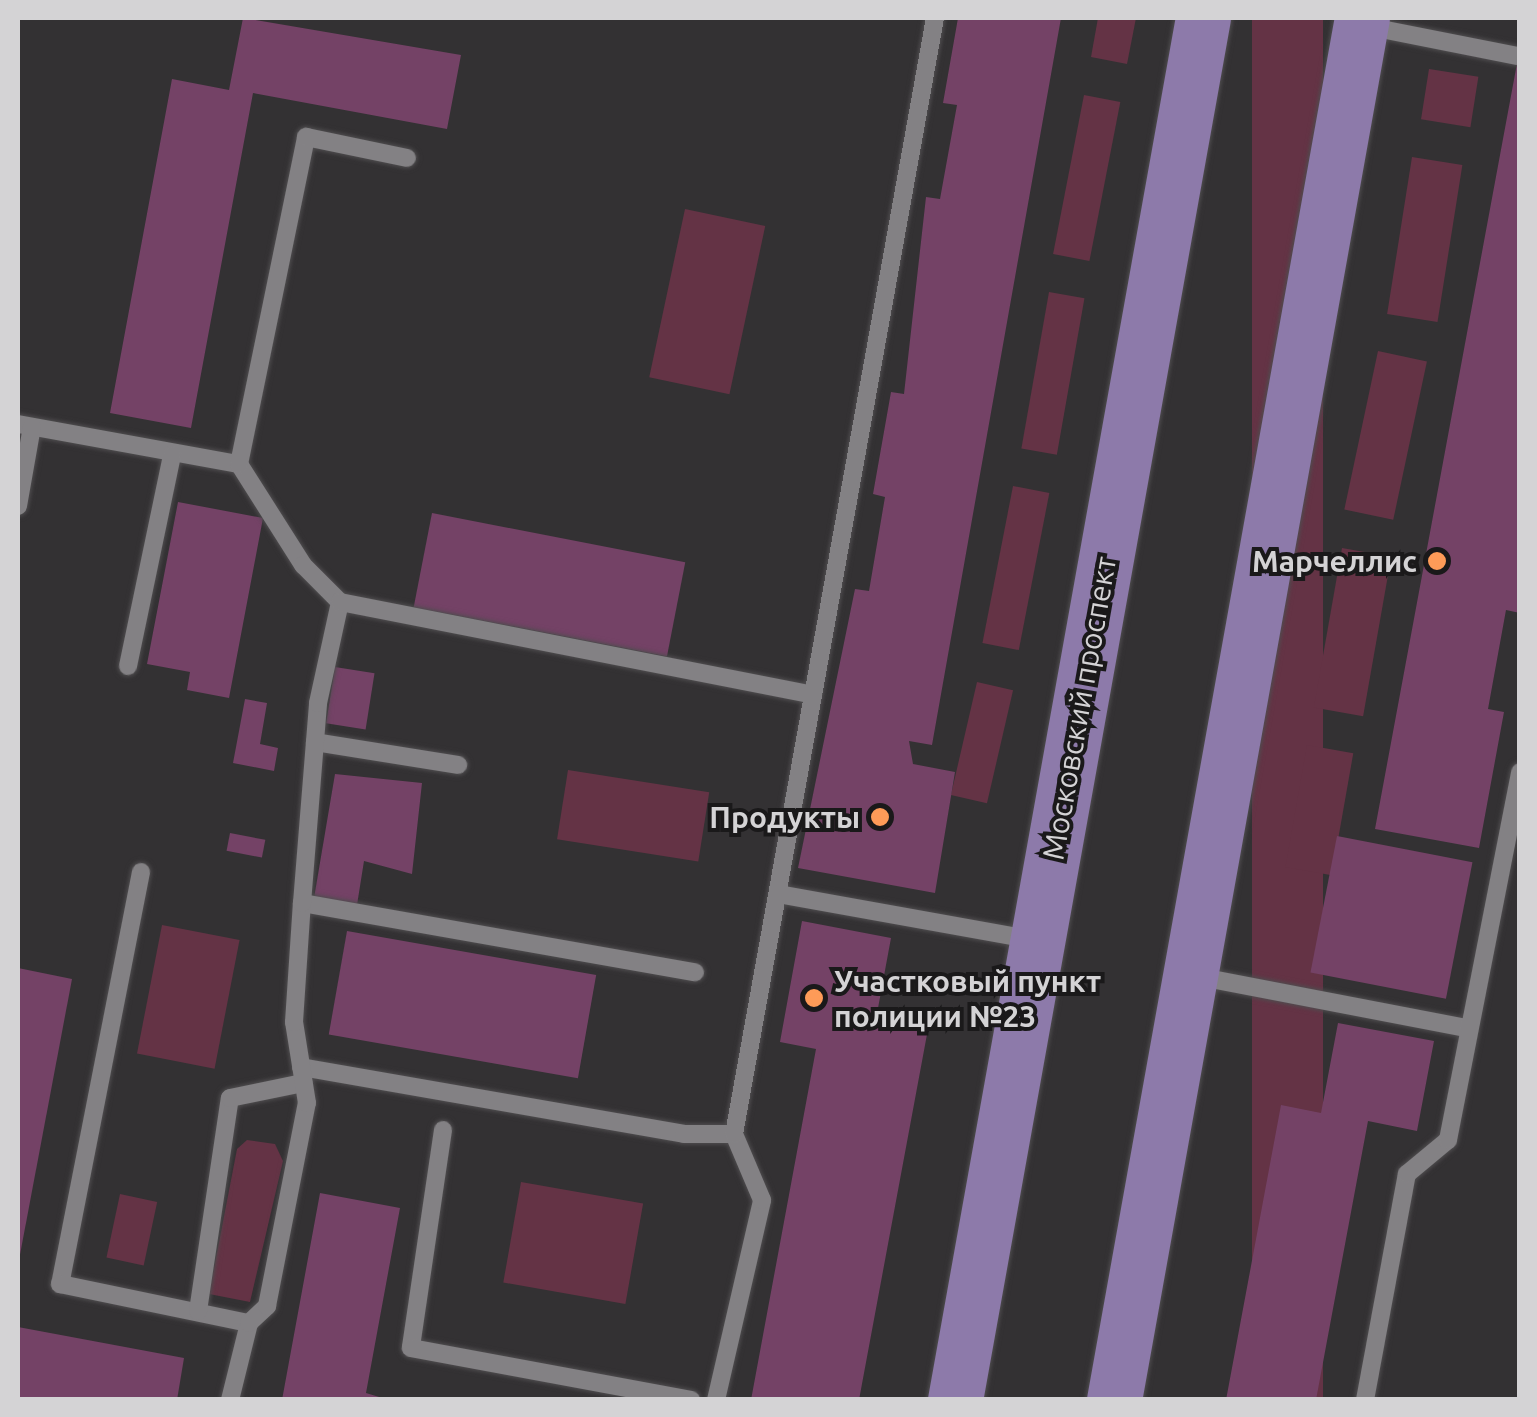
<!DOCTYPE html>
<meta charset="utf-8">
<style>
body{margin:0}
#map{position:relative;width:1537px;height:1417px;overflow:hidden;background:#333133;font-family:Ubuntu,sans-serif}
div>[style]{position:absolute}
.green>*{inset:0;background:#643345;transform-origin:0 0}
.building>*{inset:0;background:#744266;transform-origin:0 0}
.roads{filter:drop-shadow(0 0 2px #4f4d4f) drop-shadow(0 0 2px #4f4d4f)}
.service>*{height:18px;margin:-9px;padding:0 9px;transform-origin:9px;border-radius:9px;background:#838184}
.primary>*{height:55px;margin:-27.5px;padding:0 27.5px;transform-origin:27.5px;border-radius:27.5px;background:#8d7aaa}
.dots>*{width:28px;height:28px;translate:-50% -50%;box-sizing:border-box;border:5px solid #1a191a;border-radius:50%}
span{translate:-50% -50%;white-space:nowrap;text-align:center;line-height:1.15;-webkit-text-stroke:8px #1a191a;paint-order:stroke}
.poi-label{font-size:30px;color:#d4d3d5;font-weight:700}
.right{translate:-100% -50%;text-align:right}
.left{translate:0 -50%;text-align:left}
.street-label{font-size:30px;color:#d4d3d5}
.frame{position:absolute;inset:0;border:20px solid #d4d3d5;pointer-events:none}
</style>
<div id="map">
<div class="green">
<i style="clip-path:polygon(1098px 18px,1136px 18px,1127px 64px,1091px 57px)"></i>
<i style="left:1252px;top:18px;width:71px;height:1404px"></i>
<i style="left:1429px;top:69px;width:50px;height:51px;rotate:9deg"></i>
<i style="left:1084px;top:95px;width:37px;height:162px;rotate:11deg"></i>
<i style="left:1412px;top:157px;width:51px;height:159px;rotate:9deg"></i>
<i style="left:685px;top:209px;width:82px;height:172px;rotate:12deg"></i>
<i style="left:1049px;top:292px;width:36px;height:159px;rotate:10deg"></i>
<i style="left:1378px;top:351px;width:50px;height:162px;rotate:12deg"></i>
<i style="left:1013px;top:486px;width:37px;height:160px;rotate:11deg"></i>
<i style="left:1342px;top:548px;width:50px;height:162px;rotate:10deg"></i>
<i style="left:977px;top:682px;width:37px;height:116px;rotate:13deg"></i>
<i style="left:1307px;top:745px;width:47px;height:124px;rotate:10deg"></i>
<i style="left:568px;top:770px;width:143px;height:70px;rotate:9deg"></i>
<i style="left:162px;top:925px;width:79px;height:131px;rotate:11deg"></i>
<i style="clip-path:polygon(247px 1140px,275px 1144px,283px 1161px,250px 1302px,209px 1294px,237px 1149px)"></i>
<i style="left:521px;top:1182px;width:124px;height:102px;rotate:10deg"></i>
<i style="left:120px;top:1194px;width:38px;height:65px;rotate:12deg"></i>
</div>
<div class="building">
<i style="clip-path:polygon(243px 18px,461px 55px,447px 129px,253px 93px,191px 428px,110px 413px,172px 79px,229px 90px)"></i>
<i style="clip-path:polygon(958px 18px,1061px 18px,932px 745px,909px 741px,913px 764px,955px 772px,935px 893px,798px 868px,855px 589px,869px 591px,885px 497px,873px 494px,891px 392px,904px 394px,926px 197px,940px 199px,957px 105px,943px 103px)"></i>
<i style="clip-path:polygon(1518px 58px,1520px 613px,1506px 610px,1488px 709px,1504px 712px,1479px 848px,1375px 829px)"></i>
<i style="clip-path:polygon(178px 502px,263px 518px,229px 698px,187px 690px,190px 672px,147px 664px)"></i>
<i style="left:432px;top:513px;width:258px;height:96px;rotate:11deg"></i>
<i style="left:335px;top:667px;width:40px;height:57px;rotate:9deg"></i>
<i style="clip-path:polygon(245px 699px,267px 703px,260px 744px,278px 748px,274px 771px,233px 763px)"></i>
<i style="clip-path:polygon(335px 774px,422px 783px,412px 874px,364px 861px,357px 905px,314px 898px)"></i>
<i style="left:230px;top:833px;width:36px;height:18px;rotate:11deg"></i>
<i style="left:1337px;top:836px;width:138px;height:139px;rotate:11deg"></i>
<i style="clip-path:polygon(802px 921px,891px 938px,876px 1019px,928px 1029px,859px 1400px,751px 1400px,816px 1049px,780px 1042px)"></i>
<i style="left:347px;top:931px;width:253px;height:105px;rotate:10deg"></i>
<i style="clip-path:polygon(18px 968px,72px 979px,19px 1260px,18px 1260px)"></i>
<i style="clip-path:polygon(1338px 1023px,1434px 1041px,1417px 1131px,1368px 1121px,1316px 1400px,1226px 1400px,1281px 1105px,1321px 1113px)"></i>
<i style="clip-path:polygon(320px 1193px,400px 1208px,366px 1393px,389px 1400px,282px 1400px)"></i>
<i style="clip-path:polygon(18px 1327px,184px 1358px,177px 1400px,18px 1400px)"></i>
</div>
<div class="roads">
<div class="service">
<i style="left:1366px;top:26px;width:155px;rotate:11.2deg"></i>
<i style="left:18px;top:424px;width:225px;rotate:10.3deg"></i>
<i style="left:239px;top:464px;width:120px;rotate:57.6deg"></i>
<i style="left:303px;top:565px;width:52px;rotate:45deg"></i>
<i style="left:239px;top:464px;width:334px;rotate:-78.4deg"></i>
<i style="left:306px;top:137px;width:103px;rotate:11.7deg"></i>
<i style="left:18px;top:506px;width:80px;rotate:-80deg"></i>
<i style="left:128px;top:666px;width:215px;rotate:-78.2deg"></i>
<i style="left:315px;top:742px;width:145px;rotate:9.1deg"></i>
<i style="left:141px;top:872px;width:420px;rotate:101.1deg"></i>
<i style="left:60px;top:1284px;width:193px;rotate:11.7deg"></i>
<i style="left:778px;top:894px;width:259px;rotate:10.2deg"></i>
<i style="left:302px;top:903px;width:399px;rotate:10deg"></i>
<i style="left:1196px;top:976px;width:276px;rotate:10.9deg"></i>
<i style="left:301px;top:1067px;width:389px;rotate:9.9deg"></i>
<i style="left:684px;top:1134px;width:50px"></i>
<i style="left:443px;top:1130px;width:220px;rotate:98.4deg"></i>
<i style="left:411px;top:1348px;width:285px;rotate:10.5deg"></i>
<i style="left:198px;top:1311px;width:215px;rotate:-81.5deg"></i>
<i style="left:230px;top:1098px;width:75px;rotate:-11.6deg"></i>
<i style="left:230px;top:1400px;width:79px;rotate:-76.1deg"></i>
<i style="left:249px;top:1323px;width:25px;rotate:-43deg"></i>
<i style="left:267px;top:1306px;width:207px;rotate:-78.9deg"></i>
<i style="left:307px;top:1103px;width:82px;rotate:-99.1deg"></i>
<i style="left:294px;top:1022px;width:119px;rotate:-86.2deg"></i>
<i style="left:302px;top:903px;width:201px;rotate:-85.4deg"></i>
<i style="left:318px;top:703px;width:103px;rotate:-77.7deg"></i>
<i style="left:340px;top:602px;width:482px;rotate:11.1deg"></i>
<i style="left:716px;top:1400px;width:205px;rotate:-77deg"></i>
<i style="left:762px;top:1200px;width:72px;rotate:-113deg"></i>
<i style="left:734px;top:1134px;width:1134px;rotate:-79.79deg"></i>
<i style="left:1365px;top:1400px;width:230px;rotate:-79.5deg"></i>
<i style="left:1407px;top:1174px;width:53px;rotate:-39.7deg"></i>
<i style="left:1448px;top:1140px;width:375px;rotate:-78.9deg"></i>
</div>
<div class="primary">
<i style="left:955px;top:1400px;width:1404px;rotate:-79.83deg"></i>
<i style="left:1114px;top:1400px;width:1404px;rotate:-79.83deg"></i>
</div>
</div>
<div class="dots">
<i style="left:1437px;top:561px;background:#fe9b58"></i>
<i style="left:880px;top:817px;background:#fe9b58"></i>
<i style="left:814px;top:998px;background:#fe9b58"></i>
</div>
<div class="poi-label">
<span class="right" style="left:1417px;top:561px">Марчеллис</span>
<span class="right" style="left:860px;top:817px">Продукты</span>
<span class="left" style="left:834px;top:998px">Участковый пункт<br>полиции №23</span>
</div>
<div class="street-label">
<span style="left:1079px;top:708px;rotate:-80deg">Московский проспект</span>
</div>
<div class="frame"></div>
</div>
